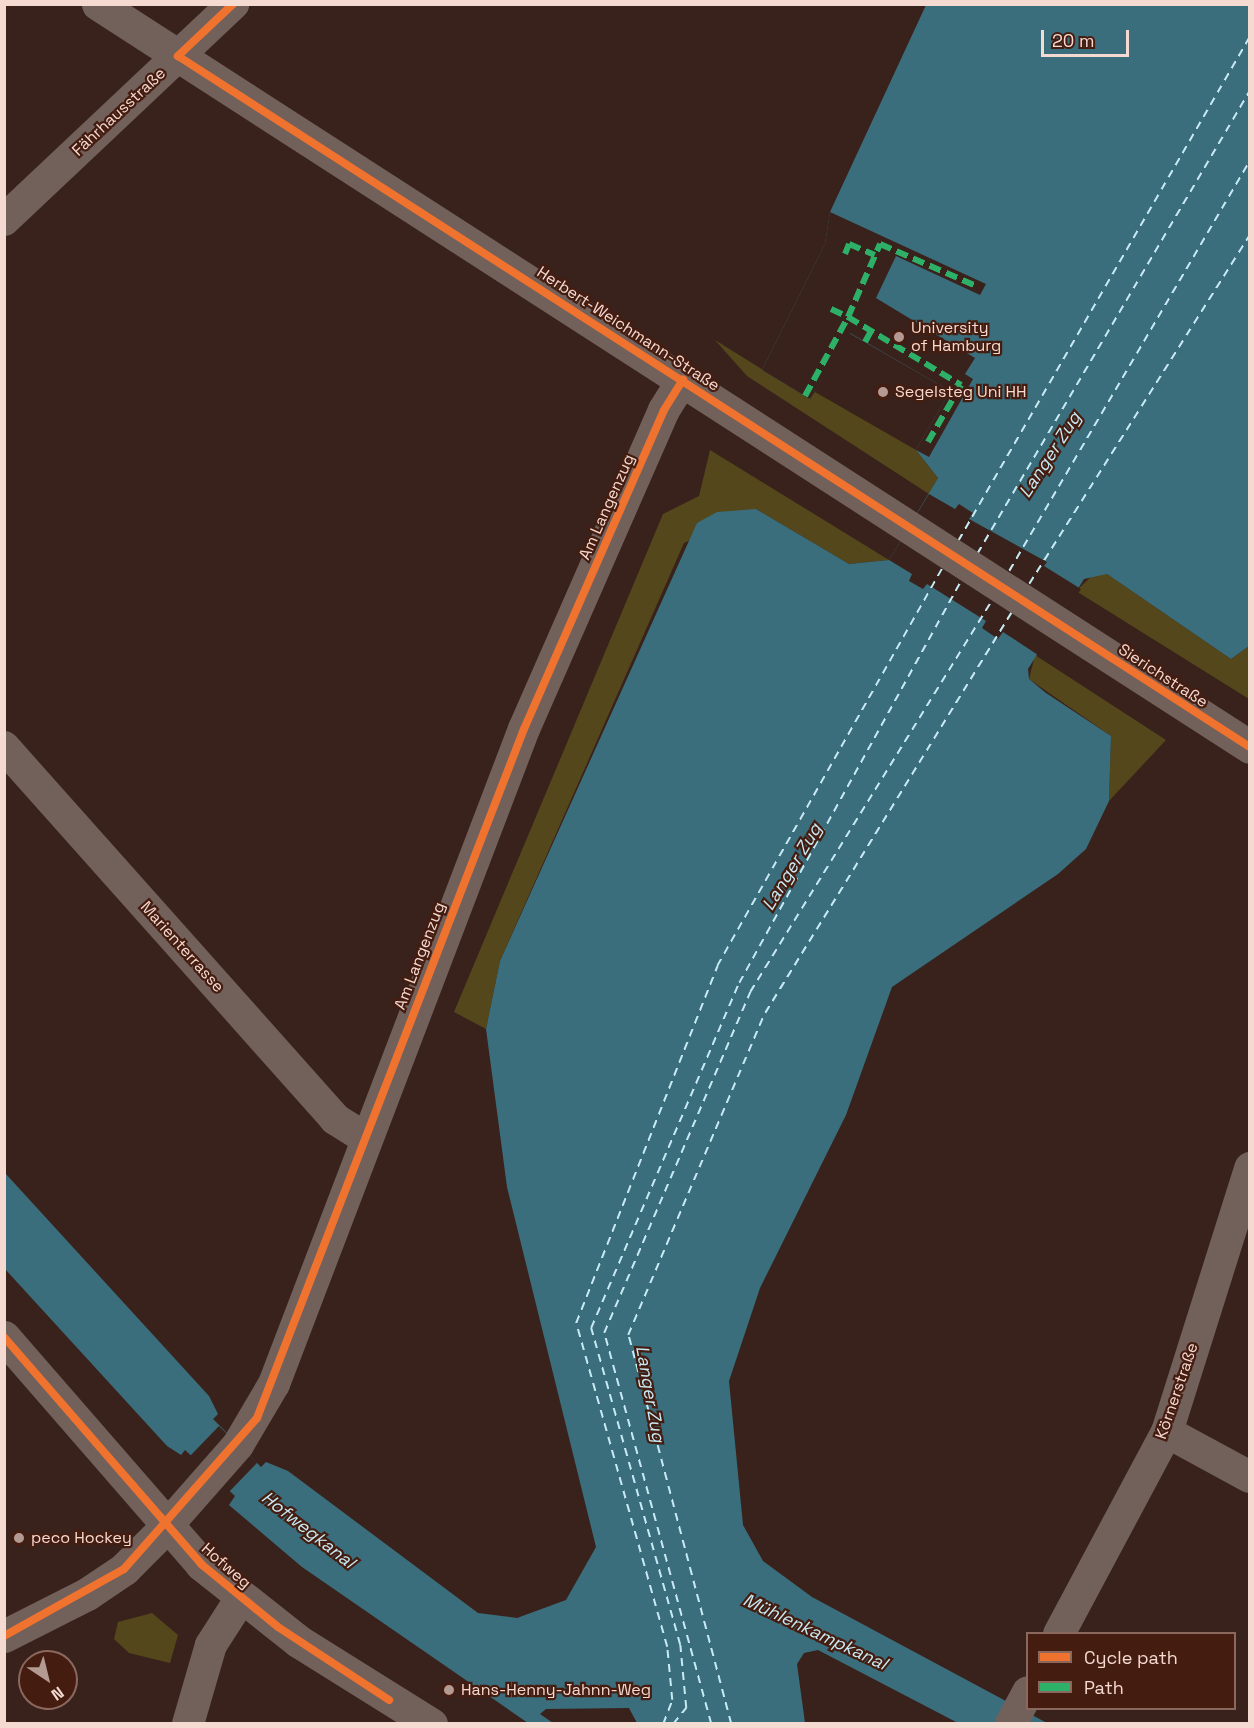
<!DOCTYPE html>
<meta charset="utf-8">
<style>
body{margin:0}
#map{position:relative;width:1254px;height:1728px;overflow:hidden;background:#39221c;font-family:"Space Grotesk",sans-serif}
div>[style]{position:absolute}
.green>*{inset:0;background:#53471b}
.water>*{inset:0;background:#3b6e7c}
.pier>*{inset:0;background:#39221c;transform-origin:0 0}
.ferry>*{height:1.5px;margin-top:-0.75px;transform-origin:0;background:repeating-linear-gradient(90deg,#c7eaf4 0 8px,transparent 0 14px)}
.street>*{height:32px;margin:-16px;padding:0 16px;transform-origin:16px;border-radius:16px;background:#72605b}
.secondary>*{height:33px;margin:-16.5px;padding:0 16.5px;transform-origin:16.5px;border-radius:16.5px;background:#72605b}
.quiet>*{height:6px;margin-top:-3px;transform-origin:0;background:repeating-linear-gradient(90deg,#2db169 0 12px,transparent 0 18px)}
.cycleway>*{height:8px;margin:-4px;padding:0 4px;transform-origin:4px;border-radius:4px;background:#ef722f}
.dots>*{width:16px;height:16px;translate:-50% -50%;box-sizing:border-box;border:3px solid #451c10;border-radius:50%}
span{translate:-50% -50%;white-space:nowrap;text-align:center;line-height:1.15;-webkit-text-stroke:4.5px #451c10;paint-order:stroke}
.street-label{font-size:16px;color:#f5dad1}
.poi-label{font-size:16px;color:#f5dad1}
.left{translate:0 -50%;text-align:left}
.water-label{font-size:18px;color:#c7eaf4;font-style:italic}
.frame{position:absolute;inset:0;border:6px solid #f5dad1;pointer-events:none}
.legend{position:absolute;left:1026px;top:1632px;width:210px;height:78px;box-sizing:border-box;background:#451c10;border:2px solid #8b685d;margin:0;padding:8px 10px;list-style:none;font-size:18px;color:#f5dad1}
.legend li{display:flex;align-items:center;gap:12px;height:30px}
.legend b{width:30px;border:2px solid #8b685d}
.north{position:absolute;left:18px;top:1650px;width:60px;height:60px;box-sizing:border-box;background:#451c10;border:2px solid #8b685d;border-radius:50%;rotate:145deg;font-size:16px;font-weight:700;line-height:24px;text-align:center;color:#f5dad1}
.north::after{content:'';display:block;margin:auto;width:21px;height:27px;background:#b39a92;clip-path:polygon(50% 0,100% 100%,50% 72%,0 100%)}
.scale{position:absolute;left:1041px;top:30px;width:88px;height:27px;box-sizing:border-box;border:3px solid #f5dad1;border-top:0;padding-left:8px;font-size:18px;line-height:21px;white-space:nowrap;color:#f5dad1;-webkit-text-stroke:4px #451c10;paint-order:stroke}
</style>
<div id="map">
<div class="green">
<i style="clip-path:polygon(715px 340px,810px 399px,815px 392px,916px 450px,938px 478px,929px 494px,747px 376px)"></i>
<i style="clip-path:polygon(710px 450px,889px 560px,849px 564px,756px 509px,684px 543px,500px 961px,486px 1029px,454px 1012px,663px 514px,699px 496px)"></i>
<i style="clip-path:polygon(1096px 572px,1107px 574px,1231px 659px,1249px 646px,1249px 699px,1076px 591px)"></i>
<i style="clip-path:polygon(1035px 655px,1166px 740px,1109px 801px,1111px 736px,1029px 679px)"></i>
<i style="clip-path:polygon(152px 1613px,178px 1635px,170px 1663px,129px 1653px,114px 1639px,118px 1622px)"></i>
</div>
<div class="water">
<i style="clip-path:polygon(926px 5px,1249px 5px,1249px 646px,1231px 659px,1107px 574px,1084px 579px,1028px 669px,1029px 679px,1046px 693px,1111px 736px,1109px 801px,1086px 849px,1058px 874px,892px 987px,846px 1115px,760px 1288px,729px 1381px,743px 1525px,763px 1561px,812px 1597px,1047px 1723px,958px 1723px,818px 1650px,804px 1653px,797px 1664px,805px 1723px,637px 1723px,629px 1708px,546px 1709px,540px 1714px,553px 1723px,528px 1723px,302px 1567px,229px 1505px,235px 1496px,185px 1450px,181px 1455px,167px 1446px,5px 1269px,5px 1173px,209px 1396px,218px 1414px,213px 1419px,261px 1467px,266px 1462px,288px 1471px,478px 1613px,517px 1618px,566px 1600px,596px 1547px,507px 1187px,486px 1029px,500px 961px,697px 523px,717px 512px,756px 509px,849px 564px,889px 560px,938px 478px,916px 450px,950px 391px,849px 333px,810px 399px,762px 370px,825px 244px,830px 212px)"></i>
</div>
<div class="pier">
<i style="clip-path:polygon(830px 212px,986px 284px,980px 295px,896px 256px,876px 298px,975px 358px,965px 374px,973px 379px,929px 457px,916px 450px,950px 391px,850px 333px,810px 399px,762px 370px,825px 244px)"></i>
<i style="clip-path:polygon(929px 494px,955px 509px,959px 504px,973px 513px,969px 519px,1047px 562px,1044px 566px,1081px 589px,1038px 655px,1003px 632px,998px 639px,982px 628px,986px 621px,927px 584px,923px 589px,909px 581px,912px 574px,889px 560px)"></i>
<i style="left:219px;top:1426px;width:53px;height:41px;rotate:44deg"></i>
</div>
<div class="ferry">
<i style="left:958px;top:541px;width:583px;rotate:-59.96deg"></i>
<i style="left:977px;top:554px;width:538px;rotate:-59.53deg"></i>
<i style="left:1009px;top:571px;width:476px;rotate:-59.6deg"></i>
<i style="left:1029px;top:584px;width:413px;rotate:-57.7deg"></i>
<i style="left:663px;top:1724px;width:26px;rotate:-69deg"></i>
<i style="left:672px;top:1700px;width:53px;rotate:-95.4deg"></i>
<i style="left:667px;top:1647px;width:337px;rotate:-105.7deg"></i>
<i style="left:576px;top:1323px;width:384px;rotate:-68.4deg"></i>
<i style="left:717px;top:966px;width:457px;rotate:-60.5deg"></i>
<i style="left:673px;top:1724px;width:21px;rotate:-51deg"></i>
<i style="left:686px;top:1708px;width:63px;rotate:-95.4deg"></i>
<i style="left:680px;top:1645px;width:329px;rotate:-105.7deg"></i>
<i style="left:591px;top:1328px;width:375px;rotate:-66.8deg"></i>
<i style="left:739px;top:983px;width:459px;rotate:-61.1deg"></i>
<i style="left:711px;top:1724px;width:405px;rotate:-105.3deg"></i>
<i style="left:604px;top:1333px;width:371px;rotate:-66.8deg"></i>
<i style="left:750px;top:992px;width:462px;rotate:-58.3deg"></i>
<i style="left:731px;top:1724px;width:402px;rotate:-104.8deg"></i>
<i style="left:628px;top:1335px;width:350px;rotate:-67deg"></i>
<i style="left:765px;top:1013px;width:472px;rotate:-58.4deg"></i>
</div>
<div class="street">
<i style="left:4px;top:220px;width:315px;rotate:-43.3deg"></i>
<i style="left:4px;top:747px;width:498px;rotate:48.3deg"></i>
<i style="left:335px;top:1119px;width:36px;rotate:32deg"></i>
<i style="left:1167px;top:1432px;width:94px;rotate:28.5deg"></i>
<i style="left:166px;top:1527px;width:109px;rotate:-48.7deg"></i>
<i style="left:238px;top:1445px;width:71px;rotate:-59.5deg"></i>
<i style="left:274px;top:1384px;width:701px;rotate:-69.11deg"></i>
<i style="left:524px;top:729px;width:348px;rotate:-66.3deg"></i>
<i style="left:664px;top:410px;width:36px;rotate:-58deg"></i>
<i style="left:1059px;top:1634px;width:229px;rotate:-61.9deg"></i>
<i style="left:1167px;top:1432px;width:277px;rotate:-72.5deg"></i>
<i style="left:188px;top:1724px;width:82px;rotate:-73.8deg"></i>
<i style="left:211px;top:1645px;width:56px;rotate:-57.4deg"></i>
<i style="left:1011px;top:1724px;width:36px;rotate:-62deg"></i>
</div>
<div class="secondary">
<i style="left:98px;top:4px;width:1371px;rotate:32.82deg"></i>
<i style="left:4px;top:1337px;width:301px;rotate:49deg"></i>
<i style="left:201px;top:1564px;width:124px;rotate:38.4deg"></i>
<i style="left:298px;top:1641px;width:157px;rotate:32deg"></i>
<i style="left:4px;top:1636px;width:93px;rotate:-26.8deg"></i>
<i style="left:87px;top:1594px;width:45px;rotate:-34deg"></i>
<i style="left:124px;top:1569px;width:59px;rotate:-45deg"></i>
</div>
<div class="quiet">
<i style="left:845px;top:254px;width:11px;rotate:-68deg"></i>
<i style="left:849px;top:244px;width:28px;rotate:23deg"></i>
<i style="left:831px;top:309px;width:19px;rotate:25deg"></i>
<i style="left:848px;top:317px;width:80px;rotate:-66.3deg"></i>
<i style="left:880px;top:244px;width:105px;rotate:23.6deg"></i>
<i style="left:865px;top:342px;width:13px;rotate:-61deg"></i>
<i style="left:805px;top:396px;width:90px;rotate:-61.4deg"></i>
<i style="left:848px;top:317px;width:132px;rotate:31deg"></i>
<i style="left:961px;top:385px;width:66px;rotate:120.1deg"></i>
</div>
<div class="cycleway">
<i style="left:233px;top:4px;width:76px;rotate:136.6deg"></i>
<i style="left:178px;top:56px;width:1275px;rotate:32.81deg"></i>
<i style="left:4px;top:1337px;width:301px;rotate:49deg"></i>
<i style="left:201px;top:1564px;width:99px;rotate:39.3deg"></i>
<i style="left:278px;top:1627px;width:133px;rotate:33.3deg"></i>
<i style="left:4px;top:1636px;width:137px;rotate:-29.2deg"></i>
<i style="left:124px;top:1569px;width:201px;rotate:-48.6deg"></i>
<i style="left:257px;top:1418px;width:739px;rotate:-68.82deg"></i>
<i style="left:524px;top:729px;width:348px;rotate:-66.3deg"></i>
<i style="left:664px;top:410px;width:36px;rotate:-58deg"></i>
</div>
<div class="dots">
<i style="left:899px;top:337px;background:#b39a92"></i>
<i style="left:883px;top:392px;background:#b39a92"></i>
<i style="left:19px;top:1538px;background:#b39a92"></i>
<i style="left:449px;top:1690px;background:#b39a92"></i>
</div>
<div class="street-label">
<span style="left:119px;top:112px;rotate:-43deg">Fährhausstraße</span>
<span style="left:628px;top:329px;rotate:33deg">Herbert-Weichmann-Straße</span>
<span style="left:607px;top:507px;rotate:-66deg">Am Langenzug</span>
<span style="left:1163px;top:676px;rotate:33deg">Sierichstraße</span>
<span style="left:182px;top:947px;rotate:48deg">Marienterrasse</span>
<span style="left:420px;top:956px;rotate:-69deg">Am Langenzug</span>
<span style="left:1177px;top:1391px;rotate:-71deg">Körnerstraße</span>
<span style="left:226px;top:1566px;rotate:41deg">Hofweg</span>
</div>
<div class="poi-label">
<span class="left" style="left:911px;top:337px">University<br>of Hamburg</span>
<span class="left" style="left:895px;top:392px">Segelsteg Uni HH</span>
<span class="left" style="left:31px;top:1538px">peco Hockey</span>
<span class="left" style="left:461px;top:1690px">Hans-Henny-Jahnn-Weg</span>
</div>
<div class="water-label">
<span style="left:1050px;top:455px;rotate:-57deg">Langer Zug</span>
<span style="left:792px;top:867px;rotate:-59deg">Langer Zug</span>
<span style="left:650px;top:1394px;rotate:80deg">Langer Zug</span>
<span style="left:308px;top:1530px;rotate:38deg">Hofwegkanal</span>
<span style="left:815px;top:1632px;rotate:25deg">Mühlenkampkanal</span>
</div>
<div class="frame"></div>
<ul class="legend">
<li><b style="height:8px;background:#ef722f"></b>Cycle path</li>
<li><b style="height:8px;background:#2db169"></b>Path</li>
</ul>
<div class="north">N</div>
<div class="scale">20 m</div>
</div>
